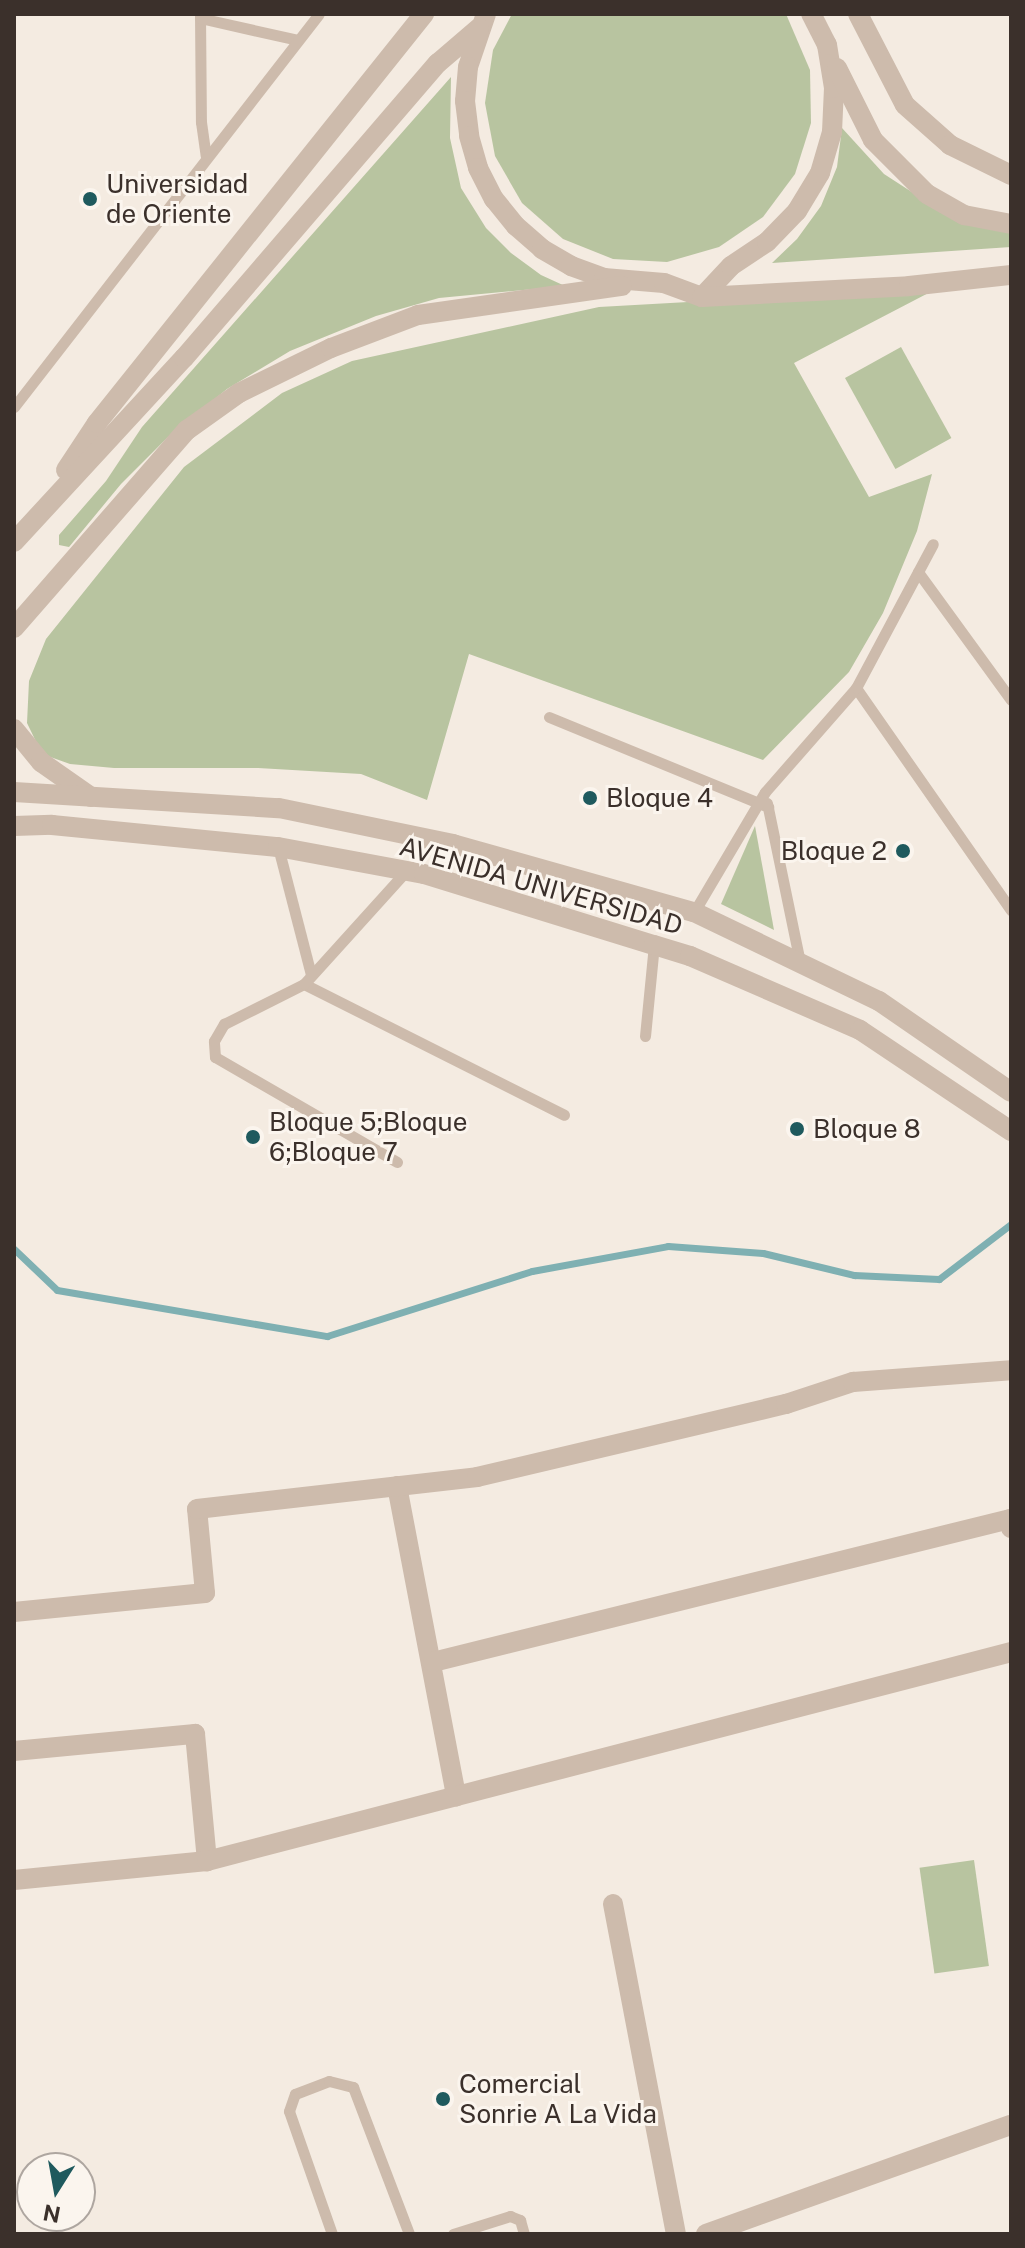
<!DOCTYPE html>
<style>
body{margin:0}
#map{position:relative;width:1025px;height:2248px;overflow:hidden;background:#f4ebe1;font-family:"Public Sans",sans-serif}
div>[style]{position:absolute}
.green>*{inset:0;background:#b8c4a0;transform-origin:0 0}
.stream>*{height:7px;margin:-3.5px;padding:0 3.5px;transform-origin:3.5px;border-radius:3.5px;background:#7fb0b2}
.service>*{height:11px;margin:-5.5px;padding:0 5.5px;transform-origin:5.5px;border-radius:5.5px;background:#cdbbac}
.minor>*{height:20px;margin:-10px;padding:0 10px;transform-origin:10px;border-radius:10px;background:#cdbbac}
.tertiary>*{height:20px;margin:-10px;padding:0 10px;transform-origin:10px;border-radius:10px;background:#cdbbac}
.dots>*{width:22px;height:22px;translate:-50% -50%;box-sizing:border-box;border:4px solid #fbf5ee;border-radius:50%}
span{translate:-50% -50%;white-space:nowrap;text-align:center;line-height:1.15;-webkit-text-stroke:6px #fbf5ee;paint-order:stroke}
.poi-label{font-size:26px;color:#3b302b}
.left{translate:0 -50%;text-align:left}
.right{translate:-100% -50%;text-align:right}
.street-label{font-size:26px;color:#3b302b}
.frame{position:absolute;inset:0;border:16px solid #3b302b;pointer-events:none}
.north{position:absolute;left:16px;top:2152px;width:80px;height:80px;box-sizing:border-box;background:#fbf5ee;border:2px solid #aea6a0;border-radius:50%;rotate:191deg;font-size:22px;font-weight:700;line-height:32px;text-align:center;color:#3b302b}
.north::after{content:'';display:block;margin:auto;width:28px;height:36px;background:#1f5a5e;clip-path:polygon(50% 0,100% 100%,50% 72%,0 100%)}
</style>
<div id="map">
<div class="green">
<i style="clip-path:polygon(512px 14px,786px 14px,810px 70px,811px 123px,795px 174px,763px 217px,719px 247px,667px 262px,613px 259px,563px 239px,522px 203px,495px 156px,485px 103px,493px 50px)"></i>
<i style="clip-path:polygon(451px 77px,450px 138px,461px 188px,486px 228px,511px 253px,541px 275px,565px 286px,439px 298px,376px 316px,290px 351px,227px 389px,169px 436px,121px 484px,69px 547px,59px 545px,59px 535px,106px 481px,142px 427px)"></i>
<i style="clip-path:polygon(842px 128px,884px 174px,918px 196px,1011px 221px,1011px 247px,772px 263px,797px 239px,821px 206px,837px 167px)"></i>
<i style="clip-path:polygon(938px 288px,794px 363px,869px 497px,932px 474px,917px 531px,883px 613px,849px 672px,763px 760px,469px 654px,427px 800px,361px 774px,258px 768px,114px 768px,70px 764px,42px 754px,27px 723px,29px 681px,46px 639px,184px 467px,282px 393px,352px 361px,599px 307px)"></i>
<i style="left:901px;top:347px;width:104px;height:64px;rotate:61deg"></i>
<i style="clip-path:polygon(755px 826px,774px 930px,721px 904px)"></i>
<i style="left:974px;top:1860px;width:107px;height:55px;rotate:82deg"></i>
</div>
<div class="stream">
<i style="left:14px;top:1249px;width:59px;rotate:43.6deg"></i>
<i style="left:57px;top:1290px;width:274px;rotate:9.7deg"></i>
<i style="left:327px;top:1336px;width:215px;rotate:-17.6deg"></i>
<i style="left:532px;top:1271px;width:138px;rotate:-10.4deg"></i>
<i style="left:668px;top:1246px;width:95px;rotate:4.2deg"></i>
<i style="left:763px;top:1253px;width:94px;rotate:13.6deg"></i>
<i style="left:854px;top:1275px;width:85px;rotate:2.7deg"></i>
<i style="left:939px;top:1279px;width:91px;rotate:-37.4deg"></i>
</div>
<div class="service">
<i style="left:200px;top:14px;width:108px;rotate:89.5deg"></i>
<i style="left:201px;top:122px;width:34px;rotate:82deg"></i>
<i style="left:200px;top:18px;width:100px;rotate:12.7deg"></i>
<i style="left:14px;top:407px;width:497px;rotate:-52.2deg"></i>
<i style="left:918px;top:572px;width:158px;rotate:54deg"></i>
<i style="left:856px;top:688px;width:271px;rotate:55.1deg"></i>
<i style="left:549px;top:717px;width:237px;rotate:22.3deg"></i>
<i style="left:767px;top:803px;width:163px;rotate:78.3deg"></i>
<i style="left:278px;top:847px;width:132px;rotate:75.5deg"></i>
<i style="left:694px;top:912px;width:139px;rotate:-59.4deg"></i>
<i style="left:765px;top:792px;width:138px;rotate:-48.8deg"></i>
<i style="left:856px;top:688px;width:163px;rotate:-61.9deg"></i>
<i style="left:304px;top:984px;width:291px;rotate:26.7deg"></i>
<i style="left:645px;top:1036px;width:91px;rotate:-84.4deg"></i>
<i style="left:397px;top:1162px;width:210px;rotate:-150deg"></i>
<i style="left:215px;top:1057px;width:16px;rotate:-94deg"></i>
<i style="left:214px;top:1041px;width:20px;rotate:-60deg"></i>
<i style="left:224px;top:1024px;width:89px;rotate:-26.6deg"></i>
<i style="left:304px;top:984px;width:152px;rotate:-47.9deg"></i>
<i style="left:332px;top:2234px;width:130px;rotate:-109.3deg"></i>
<i style="left:289px;top:2111px;width:18px;rotate:-71deg"></i>
<i style="left:295px;top:2094px;width:36px;rotate:-21deg"></i>
<i style="left:329px;top:2081px;width:25px;rotate:14deg"></i>
<i style="left:353px;top:2087px;width:157px;rotate:69.1deg"></i>
<i style="left:453px;top:2234px;width:60px;rotate:-17.5deg"></i>
<i style="left:510px;top:2216px;width:11px;rotate:22deg"></i>
<i style="left:520px;top:2220px;width:15px;rotate:74deg"></i>
</div>
<div class="minor">
<i style="left:486px;top:14px;width:56px;rotate:108.8deg"></i>
<i style="left:468px;top:67px;width:34px;rotate:95deg"></i>
<i style="left:465px;top:101px;width:35px;rotate:83deg"></i>
<i style="left:469px;top:136px;width:33px;rotate:74deg"></i>
<i style="left:478px;top:168px;width:35px;rotate:63deg"></i>
<i style="left:494px;top:199px;width:35px;rotate:51deg"></i>
<i style="left:516px;top:226px;width:35px;rotate:41deg"></i>
<i style="left:542px;top:249px;width:34px;rotate:30deg"></i>
<i style="left:571px;top:266px;width:35px;rotate:20deg"></i>
<i style="left:604px;top:278px;width:60px;rotate:4.8deg"></i>
<i style="left:664px;top:283px;width:40px;rotate:20.2deg"></i>
<i style="left:702px;top:297px;width:42px;rotate:-46.9deg"></i>
<i style="left:731px;top:266px;width:43px;rotate:-33.7deg"></i>
<i style="left:767px;top:242px;width:43px;rotate:-45.9deg"></i>
<i style="left:797px;top:211px;width:44px;rotate:-58.8deg"></i>
<i style="left:820px;top:173px;width:43px;rotate:-73.7deg"></i>
<i style="left:832px;top:132px;width:44px;rotate:-87.4deg"></i>
<i style="left:834px;top:88px;width:44px;rotate:-99.2deg"></i>
<i style="left:827px;top:45px;width:35px;rotate:-117deg"></i>
<i style="left:858px;top:14px;width:102px;rotate:62.7deg"></i>
<i style="left:905px;top:105px;width:60px;rotate:41.6deg"></i>
<i style="left:950px;top:145px;width:68px;rotate:26.2deg"></i>
<i style="left:837px;top:68px;width:80px;rotate:63.4deg"></i>
<i style="left:873px;top:140px;width:76px;rotate:45deg"></i>
<i style="left:927px;top:194px;width:43px;rotate:29.6deg"></i>
<i style="left:964px;top:215px;width:48px;rotate:10.8deg"></i>
<i style="left:702px;top:297px;width:207px;rotate:-3deg"></i>
<i style="left:909px;top:286px;width:103px;rotate:-6.2deg"></i>
<i style="left:66px;top:470px;width:56px;rotate:-56.6deg"></i>
<i style="left:97px;top:423px;width:524px;rotate:-51.36deg"></i>
<i style="left:14px;top:542px;width:251px;rotate:-47.3deg"></i>
<i style="left:184px;top:358px;width:389px;rotate:-49.3deg"></i>
<i style="left:438px;top:63px;width:54px;rotate:-40.5deg"></i>
<i style="left:14px;top:628px;width:263px;rotate:-48.9deg"></i>
<i style="left:187px;top:430px;width:64px;rotate:-35.4deg"></i>
<i style="left:239px;top:393px;width:102px;rotate:-26.1deg"></i>
<i style="left:331px;top:348px;width:93px;rotate:-20.8deg"></i>
<i style="left:418px;top:315px;width:206px;rotate:-8.1deg"></i>
<i style="left:397px;top:1486px;width:316px;rotate:79.2deg"></i>
<i style="left:14px;top:1612px;width:192px;rotate:-5.7deg"></i>
<i style="left:205px;top:1593px;width:84px;rotate:-95.4deg"></i>
<i style="left:197px;top:1509px;width:282px;rotate:-6.5deg"></i>
<i style="left:477px;top:1477px;width:318px;rotate:-13.3deg"></i>
<i style="left:786px;top:1404px;width:71px;rotate:-18.2deg"></i>
<i style="left:853px;top:1382px;width:158px;rotate:-4.3deg"></i>
<i style="left:433px;top:1662px;width:594px;rotate:-13.92deg"></i>
<i style="left:1010px;top:1519px;width:9px;rotate:84deg"></i>
<i style="left:14px;top:1751px;width:182px;rotate:-5.4deg"></i>
<i style="left:195px;top:1734px;width:128px;rotate:84.6deg"></i>
<i style="left:14px;top:1880px;width:194px;rotate:-5.6deg"></i>
<i style="left:207px;top:1861px;width:831px;rotate:-14.57deg"></i>
<i style="left:613px;top:1904px;width:336px;rotate:79.2deg"></i>
<i style="left:706px;top:2234px;width:324px;rotate:-19.7deg"></i>
</div>
<div class="tertiary">
<i style="left:14px;top:729px;width:43px;rotate:50.7deg"></i>
<i style="left:41px;top:762px;width:61px;rotate:35deg"></i>
<i style="left:14px;top:792px;width:265px;rotate:3.5deg"></i>
<i style="left:279px;top:808px;width:178px;rotate:11.7deg"></i>
<i style="left:453px;top:844px;width:250px;rotate:15.8deg"></i>
<i style="left:694px;top:912px;width:205px;rotate:25.7deg"></i>
<i style="left:879px;top:1001px;width:160px;rotate:34.6deg"></i>
<i style="left:14px;top:826px;width:38px;rotate:-2deg"></i>
<i style="left:52px;top:825px;width:227px;rotate:5.6deg"></i>
<i style="left:278px;top:847px;width:148px;rotate:10.5deg"></i>
<i style="left:424px;top:874px;width:241px;rotate:17.2deg"></i>
<i style="left:654px;top:945px;width:38px;rotate:17deg"></i>
<i style="left:690px;top:956px;width:185px;rotate:23.5deg"></i>
<i style="left:860px;top:1030px;width:182px;rotate:33.8deg"></i>
</div>
<div class="dots">
<i style="left:90px;top:199px;background:#1f5a5e"></i>
<i style="left:590px;top:798px;background:#1f5a5e"></i>
<i style="left:903px;top:851px;background:#1f5a5e"></i>
<i style="left:797px;top:1129px;background:#1f5a5e"></i>
<i style="left:253px;top:1137px;background:#1f5a5e"></i>
<i style="left:443px;top:2099px;background:#1f5a5e"></i>
</div>
<div class="poi-label">
<span class="left" style="left:106px;top:199px">Universidad<br>de Oriente</span>
<span class="left" style="left:606px;top:798px">Bloque 4</span>
<span class="right" style="left:887px;top:851px">Bloque 2</span>
<span class="left" style="left:269px;top:1137px">Bloque 5;Bloque<br>6;Bloque 7</span>
<span class="left" style="left:813px;top:1129px">Bloque 8</span>
<span class="left" style="left:459px;top:2099px">Comercial<br>Sonrie A La Vida</span>
</div>
<div class="street-label">
<span style="left:541px;top:886px;rotate:16deg">AVENIDA UNIVERSIDAD</span>
</div>
<div class="frame"></div>
<div class="north">N</div>
</div>
